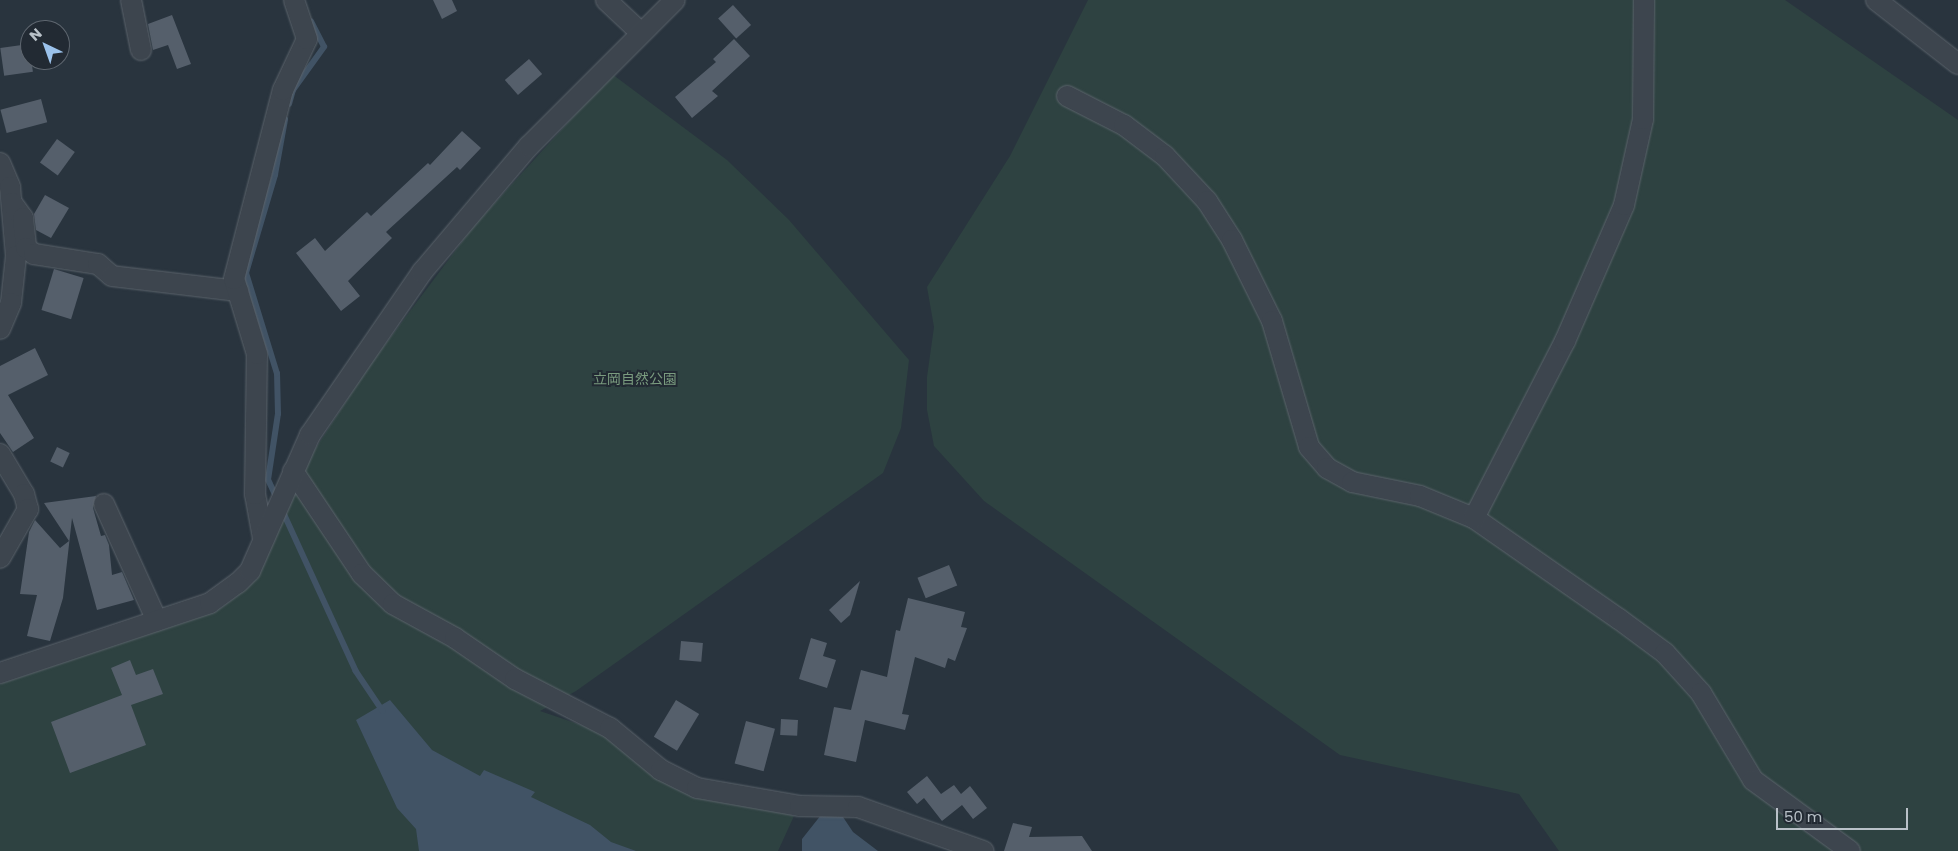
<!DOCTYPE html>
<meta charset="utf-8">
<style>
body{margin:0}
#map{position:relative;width:1958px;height:851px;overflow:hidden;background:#29343e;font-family:Poppins,"Noto Sans JP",sans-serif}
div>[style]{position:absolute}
.green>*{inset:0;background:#2e4241}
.water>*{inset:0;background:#415365}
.stream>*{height:5.5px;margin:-2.75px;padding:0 2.75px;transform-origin:2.75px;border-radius:2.75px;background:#415365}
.building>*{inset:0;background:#555f6b;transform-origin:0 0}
.roads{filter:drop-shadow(0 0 1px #5b636b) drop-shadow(0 0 1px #5b636b)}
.minor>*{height:20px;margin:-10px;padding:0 10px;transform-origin:10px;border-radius:10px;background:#3d454e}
span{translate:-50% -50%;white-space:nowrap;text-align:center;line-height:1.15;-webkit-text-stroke:4px #222a33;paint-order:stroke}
.park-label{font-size:14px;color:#7a9b7f}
.north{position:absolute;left:20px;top:20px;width:50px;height:50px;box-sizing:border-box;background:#222a33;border:1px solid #5e666f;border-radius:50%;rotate:318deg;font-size:14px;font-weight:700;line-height:20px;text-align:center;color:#b9c1c8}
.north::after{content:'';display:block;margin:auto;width:18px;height:22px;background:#9bc2eb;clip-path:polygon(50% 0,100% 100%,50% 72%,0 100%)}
.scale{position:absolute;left:1776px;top:808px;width:132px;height:22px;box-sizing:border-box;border:2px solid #b9c1c8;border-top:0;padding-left:6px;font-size:15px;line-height:18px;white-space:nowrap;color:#b9c1c8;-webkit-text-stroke:4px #222a33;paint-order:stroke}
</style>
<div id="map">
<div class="green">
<i style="clip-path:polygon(1088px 0,1785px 0,1958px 120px,1958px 851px,1559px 851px,1519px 794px,1340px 755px,984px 501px,934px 446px,927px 410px,927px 377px,934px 327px,927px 287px,1010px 156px)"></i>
<i style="clip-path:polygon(612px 74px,727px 160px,789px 220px,909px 360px,901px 428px,883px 473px,576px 691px,540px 711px,593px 729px,627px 751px,794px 816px,778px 851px,0 851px,0 684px,221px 608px,246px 589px,306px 463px,369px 366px,473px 227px)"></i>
</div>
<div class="water">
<i style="clip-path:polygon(390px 700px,432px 750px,480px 776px,484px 770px,535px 792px,531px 797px,590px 825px,611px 842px,636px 851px,419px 851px,416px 829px,397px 808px,356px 720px)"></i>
<i style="clip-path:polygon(821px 815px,843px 817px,853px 832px,878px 851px,802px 851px,802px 839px)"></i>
</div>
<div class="stream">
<i style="left:289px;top:104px;width:15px;rotate:-74deg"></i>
<i style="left:293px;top:90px;width:53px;rotate:-54.2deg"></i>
<i style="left:324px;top:47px;width:28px;rotate:-117deg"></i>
<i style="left:277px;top:499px;width:21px;rotate:-115deg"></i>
<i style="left:268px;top:480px;width:67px;rotate:-81.4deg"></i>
<i style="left:278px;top:414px;width:40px;rotate:-91.4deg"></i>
<i style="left:277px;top:374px;width:106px;rotate:-107.1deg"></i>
<i style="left:246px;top:273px;width:102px;rotate:-73.5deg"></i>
<i style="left:275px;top:175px;width:56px;rotate:-79.7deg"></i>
<i style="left:282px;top:509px;width:178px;rotate:65.4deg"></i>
<i style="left:356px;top:671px;width:48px;rotate:56deg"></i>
</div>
<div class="building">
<i style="clip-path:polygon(433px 0,452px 0,457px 11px,442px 19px)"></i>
<i style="left:733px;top:5px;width:27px;height:20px;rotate:48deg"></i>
<i style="clip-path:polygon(172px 15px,191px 64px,177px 69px,168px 45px,153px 50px,148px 24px)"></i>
<i style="clip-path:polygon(734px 39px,750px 56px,712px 91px,718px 96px,692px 118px,675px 97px,716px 62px,713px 59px)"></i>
<i style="left:29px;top:44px;width:28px;height:29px;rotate:82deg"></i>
<i style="left:529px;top:59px;width:20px;height:32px;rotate:49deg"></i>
<i style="left:41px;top:99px;width:24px;height:42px;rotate:75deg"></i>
<i style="clip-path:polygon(462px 131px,481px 148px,460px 170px,457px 167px,386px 232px,392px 238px,348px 281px,360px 296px,341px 311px,296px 253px,315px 238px,325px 251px,367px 212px,371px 216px,428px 163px,430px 165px)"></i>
<i style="left:57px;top:139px;width:22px;height:29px;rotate:36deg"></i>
<i style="clip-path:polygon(45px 195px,69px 208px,51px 238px,36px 230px,34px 214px)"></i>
<i style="left:54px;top:269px;width:31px;height:43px;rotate:17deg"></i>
<i style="clip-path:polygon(35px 348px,48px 375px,8px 395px,34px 438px,13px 452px,0 433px,0 366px)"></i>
<i style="left:57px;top:447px;width:14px;height:16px;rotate:25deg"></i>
<i style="clip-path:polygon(96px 496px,93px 508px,101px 536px,105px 535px,109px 545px,112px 575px,122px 572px,134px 600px,97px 610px,72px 518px,63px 598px,50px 641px,27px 636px,37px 595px,20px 594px,29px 532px,35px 520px,60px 548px,69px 541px,44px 503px)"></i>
<i style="left:949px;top:565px;width:22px;height:34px;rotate:68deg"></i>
<i style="clip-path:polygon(860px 581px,850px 615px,841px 623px,829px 610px)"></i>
<i style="clip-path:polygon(908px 598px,965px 612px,961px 627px,967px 628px,955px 661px,948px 658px,945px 668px,915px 657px,902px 714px,909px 715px,905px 730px,865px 720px,856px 762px,824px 755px,834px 707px,851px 710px,861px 670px,887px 677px,896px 630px,900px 631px)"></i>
<i style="clip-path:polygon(811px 638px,827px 643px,823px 656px,836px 660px,827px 688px,799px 679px)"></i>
<i style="left:681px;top:641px;width:22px;height:19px;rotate:5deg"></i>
<i style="clip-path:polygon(130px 660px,136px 675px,153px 669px,163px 694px,131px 705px,146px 745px,70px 773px,51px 722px,122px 695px,111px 668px)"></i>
<i style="left:676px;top:700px;width:27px;height:43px;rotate:31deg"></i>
<i style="left:781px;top:719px;width:17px;height:16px;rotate:3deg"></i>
<i style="left:746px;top:721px;width:30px;height:44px;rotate:15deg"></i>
<i style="clip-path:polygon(927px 776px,941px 794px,954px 785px,961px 794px,970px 786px,987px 808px,973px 819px,962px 805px,942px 821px,924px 798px,917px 804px,907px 792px)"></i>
<i style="clip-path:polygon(1013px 823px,1032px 827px,1029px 837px,1082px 836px,1092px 851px,1004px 851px)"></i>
</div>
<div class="roads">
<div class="minor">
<i style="left:131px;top:0;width:51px;rotate:78.7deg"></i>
<i style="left:606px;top:0;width:48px;rotate:43.3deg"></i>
<i style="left:1876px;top:0;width:104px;rotate:38deg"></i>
<i style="left:1067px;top:96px;width:64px;rotate:27deg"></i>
<i style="left:1124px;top:125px;width:51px;rotate:37.1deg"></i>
<i style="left:1165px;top:156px;width:62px;rotate:47deg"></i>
<i style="left:1207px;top:201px;width:46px;rotate:57.3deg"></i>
<i style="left:1232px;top:240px;width:90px;rotate:63.7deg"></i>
<i style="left:1272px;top:321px;width:131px;rotate:73.6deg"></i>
<i style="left:1309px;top:447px;width:28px;rotate:49deg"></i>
<i style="left:1327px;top:468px;width:29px;rotate:29deg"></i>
<i style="left:1352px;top:482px;width:69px;rotate:11.6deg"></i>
<i style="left:1420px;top:496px;width:58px;rotate:22.2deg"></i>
<i style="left:1474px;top:518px;width:177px;rotate:34.9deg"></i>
<i style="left:1619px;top:619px;width:57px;rotate:36.5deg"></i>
<i style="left:1665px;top:653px;width:54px;rotate:48deg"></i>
<i style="left:1701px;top:693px;width:101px;rotate:59.1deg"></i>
<i style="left:1753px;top:780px;width:120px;rotate:36.2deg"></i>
<i style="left:0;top:163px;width:26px;rotate:67deg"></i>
<i style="left:10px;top:187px;width:69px;rotate:85deg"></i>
<i style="left:16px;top:256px;width:47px;rotate:96.1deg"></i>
<i style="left:11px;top:303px;width:28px;rotate:113deg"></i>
<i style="left:12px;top:203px;width:19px;rotate:54deg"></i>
<i style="left:23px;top:218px;width:30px;rotate:84deg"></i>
<i style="left:26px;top:248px;width:10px;rotate:37deg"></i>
<i style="left:34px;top:254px;width:65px;rotate:8.9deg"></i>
<i style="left:98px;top:264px;width:18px;rotate:41deg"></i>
<i style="left:112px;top:276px;width:127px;rotate:6.8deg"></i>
<i style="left:0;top:454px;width:47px;rotate:59deg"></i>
<i style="left:24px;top:494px;width:16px;rotate:75deg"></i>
<i style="left:28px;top:509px;width:56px;rotate:119.7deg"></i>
<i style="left:293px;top:471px;width:124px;rotate:56.2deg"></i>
<i style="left:362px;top:574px;width:43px;rotate:44.1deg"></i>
<i style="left:393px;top:604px;width:71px;rotate:28.7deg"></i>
<i style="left:455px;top:638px;width:73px;rotate:34.3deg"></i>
<i style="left:515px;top:679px;width:107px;rotate:27.3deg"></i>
<i style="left:610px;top:728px;width:66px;rotate:39.5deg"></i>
<i style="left:661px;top:770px;width:40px;rotate:26.6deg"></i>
<i style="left:697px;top:788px;width:105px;rotate:9.9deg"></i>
<i style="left:800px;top:806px;width:58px;rotate:1deg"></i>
<i style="left:858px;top:807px;width:133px;rotate:19.4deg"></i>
<i style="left:104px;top:504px;width:128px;rotate:65.6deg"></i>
<i style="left:1474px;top:518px;width:199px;rotate:-62.8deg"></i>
<i style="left:1565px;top:341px;width:148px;rotate:-66.5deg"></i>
<i style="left:1624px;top:205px;width:88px;rotate:-77.5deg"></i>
<i style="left:1643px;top:119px;width:119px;rotate:-89.5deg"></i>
<i style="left:263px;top:538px;width:45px;rotate:-100.3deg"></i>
<i style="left:255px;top:494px;width:140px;rotate:-89.2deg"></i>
<i style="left:257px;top:354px;width:78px;rotate:-107deg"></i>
<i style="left:234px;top:279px;width:195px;rotate:-75.5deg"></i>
<i style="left:283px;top:90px;width:56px;rotate:-64.8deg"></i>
<i style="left:307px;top:39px;width:41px;rotate:-108.4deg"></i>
<i style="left:0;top:673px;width:221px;rotate:-18.4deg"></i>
<i style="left:210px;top:603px;width:34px;rotate:-36deg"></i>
<i style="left:238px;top:583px;width:17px;rotate:-45deg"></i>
<i style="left:250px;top:571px;width:149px;rotate:-66.2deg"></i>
<i style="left:310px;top:435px;width:198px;rotate:-55.5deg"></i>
<i style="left:422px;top:272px;width:165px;rotate:-49.7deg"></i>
<i style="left:529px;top:146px;width:206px;rotate:-45deg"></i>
</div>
</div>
<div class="park-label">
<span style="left:635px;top:379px">立岡自然公園</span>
</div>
<div class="north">N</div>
<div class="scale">50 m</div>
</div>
